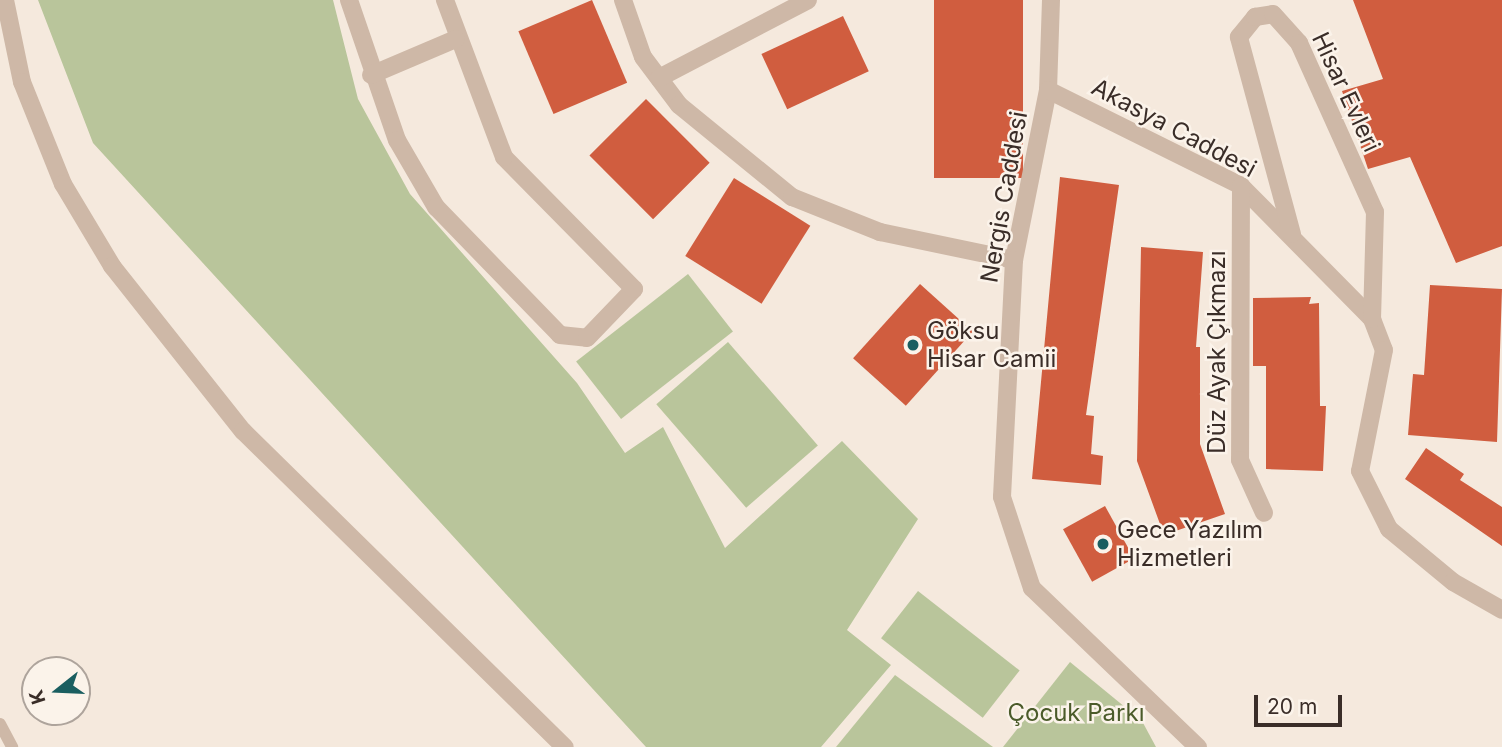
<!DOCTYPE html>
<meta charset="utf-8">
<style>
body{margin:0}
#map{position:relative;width:1502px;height:747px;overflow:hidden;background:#f5e9dd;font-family:Inter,sans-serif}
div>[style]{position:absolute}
.green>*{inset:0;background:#b9c59b;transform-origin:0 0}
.building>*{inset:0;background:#d05d3f;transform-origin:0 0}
.lane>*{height:12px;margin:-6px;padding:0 6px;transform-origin:6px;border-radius:6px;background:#ceb8a7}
.street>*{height:18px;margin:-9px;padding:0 9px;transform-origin:9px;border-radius:9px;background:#ceb8a7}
.dots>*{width:19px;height:19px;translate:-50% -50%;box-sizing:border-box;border:4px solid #fbf3ea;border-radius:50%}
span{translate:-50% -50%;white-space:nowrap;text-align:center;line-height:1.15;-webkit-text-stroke:5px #fbf3ea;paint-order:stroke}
.street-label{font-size:24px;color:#3a2d28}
.poi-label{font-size:24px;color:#3a2d28}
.left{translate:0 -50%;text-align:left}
.park-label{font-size:24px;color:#4b5b2a}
.north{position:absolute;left:21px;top:656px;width:70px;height:70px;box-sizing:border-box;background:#fbf3ea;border:2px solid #aea49c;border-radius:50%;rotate:252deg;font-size:19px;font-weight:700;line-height:28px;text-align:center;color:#3a2d28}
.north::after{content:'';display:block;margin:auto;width:24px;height:32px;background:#1a5e60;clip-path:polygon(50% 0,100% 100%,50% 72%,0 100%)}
.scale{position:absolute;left:1254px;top:695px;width:88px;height:32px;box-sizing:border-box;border:4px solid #3a2d28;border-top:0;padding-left:9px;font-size:21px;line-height:24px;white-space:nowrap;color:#3a2d28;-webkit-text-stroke:5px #fbf3ea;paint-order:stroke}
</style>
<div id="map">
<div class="green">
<i style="clip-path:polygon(38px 0,333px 0,358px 99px,410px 194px,577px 383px,625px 453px,663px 427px,725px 548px,842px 441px,918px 519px,847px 630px,891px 665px,821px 747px,646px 747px,93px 143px)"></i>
<i style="left:688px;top:274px;width:73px;height:142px;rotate:52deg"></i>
<i style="left:728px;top:342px;width:137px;height:95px;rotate:49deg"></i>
<i style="left:918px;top:591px;width:129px;height:60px;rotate:38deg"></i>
<i style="clip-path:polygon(1070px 662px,1142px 721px,1156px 747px,1003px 747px)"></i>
<i style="clip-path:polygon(895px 675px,993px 747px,836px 747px)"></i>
</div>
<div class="building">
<i style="left:592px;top:0;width:90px;height:80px;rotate:67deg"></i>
<i style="left:934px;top:0;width:89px;height:178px"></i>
<i style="clip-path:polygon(1353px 0,1502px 0,1502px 246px,1456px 263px,1410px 157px,1368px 169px,1342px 91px,1383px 79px)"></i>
<i style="left:843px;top:16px;width:61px;height:90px;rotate:65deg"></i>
<i style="left:646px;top:99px;width:90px;height:80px;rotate:45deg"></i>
<i style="clip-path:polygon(1060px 177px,1119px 185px,1086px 415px,1094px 416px,1091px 454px,1103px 456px,1101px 485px,1032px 479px)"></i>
<i style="left:734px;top:178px;width:90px;height:92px;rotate:32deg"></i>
<i style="clip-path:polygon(1141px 247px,1203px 252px,1196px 347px,1200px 347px,1200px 444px,1225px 514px,1164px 535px,1137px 461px)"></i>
<i style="left:920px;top:284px;width:71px;height:100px;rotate:42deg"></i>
<i style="clip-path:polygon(1430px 285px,1502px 289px,1497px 442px,1408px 435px,1413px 374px,1424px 375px)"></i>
<i style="clip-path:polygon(1311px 297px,1309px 304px,1319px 303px,1320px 406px,1326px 406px,1323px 471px,1266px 469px,1266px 366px,1253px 366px,1253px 298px)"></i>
<i style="clip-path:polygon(1426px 448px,1464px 474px,1460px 480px,1502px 507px,1502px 546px,1405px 479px)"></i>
<i style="left:1105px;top:506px;width:60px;height:48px;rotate:61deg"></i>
</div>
<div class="lane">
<i style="left:0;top:724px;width:26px;rotate:62deg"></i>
</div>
<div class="street">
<i style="left:5px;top:0;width:84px;rotate:78.3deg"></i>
<i style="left:22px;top:82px;width:110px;rotate:68.1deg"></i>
<i style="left:63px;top:184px;width:96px;rotate:59.1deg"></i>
<i style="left:112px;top:266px;width:211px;rotate:51.6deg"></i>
<i style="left:243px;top:431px;width:451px;rotate:44.5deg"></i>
<i style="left:349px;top:0;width:148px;rotate:71.1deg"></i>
<i style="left:397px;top:140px;width:78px;rotate:59.8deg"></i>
<i style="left:436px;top:207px;width:178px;rotate:45.9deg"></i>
<i style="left:560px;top:335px;width:27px;rotate:6deg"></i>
<i style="left:587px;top:338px;width:68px;rotate:-46.2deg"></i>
<i style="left:634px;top:289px;width:185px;rotate:-134.6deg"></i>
<i style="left:504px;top:157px;width:168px;rotate:-110.6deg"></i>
<i style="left:623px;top:0;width:60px;rotate:70.7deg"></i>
<i style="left:643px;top:57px;width:60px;rotate:53.1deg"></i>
<i style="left:679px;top:105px;width:146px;rotate:39.2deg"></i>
<i style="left:792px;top:197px;width:95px;rotate:21.7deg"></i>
<i style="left:880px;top:232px;width:137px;rotate:11.8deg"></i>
<i style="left:1051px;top:0;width:90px;rotate:91.9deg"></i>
<i style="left:1048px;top:90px;width:173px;rotate:101.3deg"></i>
<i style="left:1014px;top:260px;width:237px;rotate:92.9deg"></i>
<i style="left:1002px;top:497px;width:96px;rotate:71.8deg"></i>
<i style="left:1032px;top:588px;width:230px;rotate:43.8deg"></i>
<i style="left:371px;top:75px;width:92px;rotate:-23deg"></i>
<i style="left:659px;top:78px;width:168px;rotate:-27.6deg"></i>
<i style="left:1048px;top:90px;width:216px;rotate:26.4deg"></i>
<i style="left:1241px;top:186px;width:187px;rotate:45.4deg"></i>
<i style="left:1372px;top:319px;width:33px;rotate:69deg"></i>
<i style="left:1384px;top:350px;width:123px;rotate:101.2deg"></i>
<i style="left:1360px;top:471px;width:65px;rotate:63.4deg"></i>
<i style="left:1389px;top:529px;width:83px;rotate:39.6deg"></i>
<i style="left:1453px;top:582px;width:56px;rotate:29.7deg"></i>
<i style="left:1241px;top:186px;width:274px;rotate:90.2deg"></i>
<i style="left:1240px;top:460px;width:58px;rotate:65.6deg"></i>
<i style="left:1292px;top:234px;width:204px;rotate:-105.1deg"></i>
<i style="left:1239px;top:37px;width:26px;rotate:-51deg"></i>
<i style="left:1255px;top:17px;width:18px;rotate:-9deg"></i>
<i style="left:1273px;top:14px;width:39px;rotate:48deg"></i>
<i style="left:1299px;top:43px;width:185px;rotate:65.8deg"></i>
<i style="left:1375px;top:212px;width:107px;rotate:91.6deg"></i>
</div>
<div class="dots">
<i style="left:913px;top:345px;background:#1a5e60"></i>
<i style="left:1103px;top:544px;background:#1a5e60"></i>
</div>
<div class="street-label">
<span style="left:1346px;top:92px;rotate:65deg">Hisar Evleri</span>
<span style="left:1174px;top:128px;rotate:28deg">Akasya Caddesi</span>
<span style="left:1004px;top:197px;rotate:-80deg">Nergis Caddesi</span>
<span style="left:1217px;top:352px;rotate:-90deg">Düz Ayak Çıkmazı</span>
</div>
<div class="poi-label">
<span class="left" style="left:927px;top:345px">Göksu<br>Hisar Camii</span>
<span class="left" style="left:1117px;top:544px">Gece Yazılım<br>Hizmetleri</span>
</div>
<div class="park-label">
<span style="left:1076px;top:713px">Çocuk Parkı</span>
</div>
<div class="north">K</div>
<div class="scale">20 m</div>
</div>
